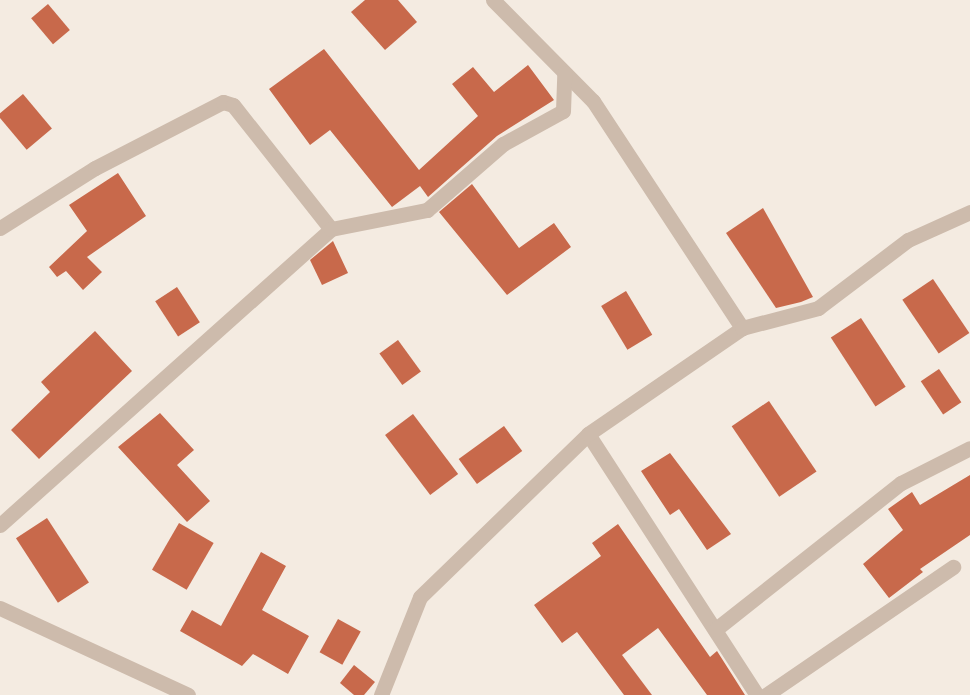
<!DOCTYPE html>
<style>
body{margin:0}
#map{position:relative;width:970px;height:695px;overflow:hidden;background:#f4ebe1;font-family:Cabin,sans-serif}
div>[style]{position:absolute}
.building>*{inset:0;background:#c8694b;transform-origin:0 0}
.minor>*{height:15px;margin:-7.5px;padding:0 7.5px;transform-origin:7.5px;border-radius:7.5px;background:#cdbbac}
span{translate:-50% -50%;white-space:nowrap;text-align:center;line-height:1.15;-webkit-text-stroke:6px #fbf5ee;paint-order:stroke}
</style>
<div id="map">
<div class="building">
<i style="clip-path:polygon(365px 0,398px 0,417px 22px,385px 50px,351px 12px)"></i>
<i style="left:48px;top:4px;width:34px;height:22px;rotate:50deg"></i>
<i style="clip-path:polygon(324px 49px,419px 170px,478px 116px,452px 84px,473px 67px,494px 92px,528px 65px,554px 100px,497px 136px,428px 197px,420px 186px,392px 207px,330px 130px,310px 145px,269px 89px)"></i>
<i style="left:23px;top:94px;width:45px;height:33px;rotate:50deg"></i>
<i style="clip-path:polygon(118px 173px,146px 216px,87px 257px,102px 272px,83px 290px,66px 271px,57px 277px,49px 267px,87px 231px,69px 205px)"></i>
<i style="clip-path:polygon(472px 184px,519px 248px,554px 223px,571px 247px,507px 295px,439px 212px)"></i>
<i style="clip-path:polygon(763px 208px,813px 297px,801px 302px,776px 308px,726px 233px)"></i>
<i style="clip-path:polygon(333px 241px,348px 273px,322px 285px,310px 260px)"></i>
<i style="left:933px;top:279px;width:65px;height:37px;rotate:56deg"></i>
<i style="left:177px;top:287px;width:42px;height:26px;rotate:57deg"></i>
<i style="left:626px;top:291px;width:51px;height:29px;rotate:59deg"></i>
<i style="left:861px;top:318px;width:82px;height:36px;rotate:57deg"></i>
<i style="clip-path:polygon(95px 331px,132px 371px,39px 459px,11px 430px,50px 392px,41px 382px)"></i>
<i style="left:398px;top:340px;width:39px;height:23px;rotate:54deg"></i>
<i style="left:939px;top:369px;width:40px;height:22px;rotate:56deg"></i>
<i style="left:769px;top:401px;width:85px;height:45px;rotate:56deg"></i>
<i style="clip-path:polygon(160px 413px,194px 450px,177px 465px,210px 501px,187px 522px,118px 447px)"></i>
<i style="left:413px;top:414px;width:75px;height:35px;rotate:53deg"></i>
<i style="left:504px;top:426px;width:31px;height:56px;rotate:54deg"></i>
<i style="clip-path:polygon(670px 453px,731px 534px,707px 550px,679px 509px,670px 515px,641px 471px)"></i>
<i style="clip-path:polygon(970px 475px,970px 535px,920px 569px,923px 572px,889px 598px,863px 564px,903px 530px,888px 509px,912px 492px,920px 505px)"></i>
<i style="left:47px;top:518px;width:77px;height:37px;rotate:57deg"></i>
<i style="left:179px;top:523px;width:40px;height:54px;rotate:30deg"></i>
<i style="clip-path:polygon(618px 524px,710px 657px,717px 651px,745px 695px,707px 695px,658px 628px,622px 655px,652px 695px,624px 695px,577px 632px,562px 643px,534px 605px,601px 556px,592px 543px)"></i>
<i style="clip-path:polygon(261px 552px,286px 566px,262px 610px,309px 636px,288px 674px,253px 654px,242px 666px,180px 631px,192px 610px,221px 626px)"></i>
<i style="left:338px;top:619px;width:26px;height:38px;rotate:29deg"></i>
<i style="clip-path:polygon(354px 665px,375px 682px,364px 695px,354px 695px,340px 683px)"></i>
</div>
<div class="minor">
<i style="left:493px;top:0;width:142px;rotate:45.3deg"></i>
<i style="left:593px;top:101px;width:272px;rotate:56.7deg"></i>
<i style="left:0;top:228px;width:112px;rotate:-32.3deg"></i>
<i style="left:95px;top:168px;width:144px;rotate:-27.3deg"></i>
<i style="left:223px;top:102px;width:10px;rotate:17deg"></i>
<i style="left:233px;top:105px;width:158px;rotate:51.7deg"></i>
<i style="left:588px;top:434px;width:311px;rotate:57.1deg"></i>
<i style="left:0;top:525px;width:444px;rotate:-41.8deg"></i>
<i style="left:331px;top:229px;width:98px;rotate:-11.2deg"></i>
<i style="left:427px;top:210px;width:101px;rotate:-41deg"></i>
<i style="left:503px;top:144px;width:68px;rotate:-28.8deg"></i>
<i style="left:563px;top:111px;width:38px;rotate:-88deg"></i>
<i style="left:0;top:608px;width:207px;rotate:24.8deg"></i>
<i style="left:716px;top:629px;width:236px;rotate:-38.3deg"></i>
<i style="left:901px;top:483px;width:77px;rotate:-26.9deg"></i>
<i style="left:381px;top:695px;width:105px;rotate:-68.3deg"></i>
<i style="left:420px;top:597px;width:234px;rotate:-44.1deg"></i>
<i style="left:588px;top:434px;width:187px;rotate:-34.5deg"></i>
<i style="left:742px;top:328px;width:79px;rotate:-14.7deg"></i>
<i style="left:818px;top:308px;width:113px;rotate:-37.1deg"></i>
<i style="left:908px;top:240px;width:68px;rotate:-24.3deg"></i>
<i style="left:766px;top:695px;width:227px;rotate:-34.4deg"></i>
</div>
</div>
